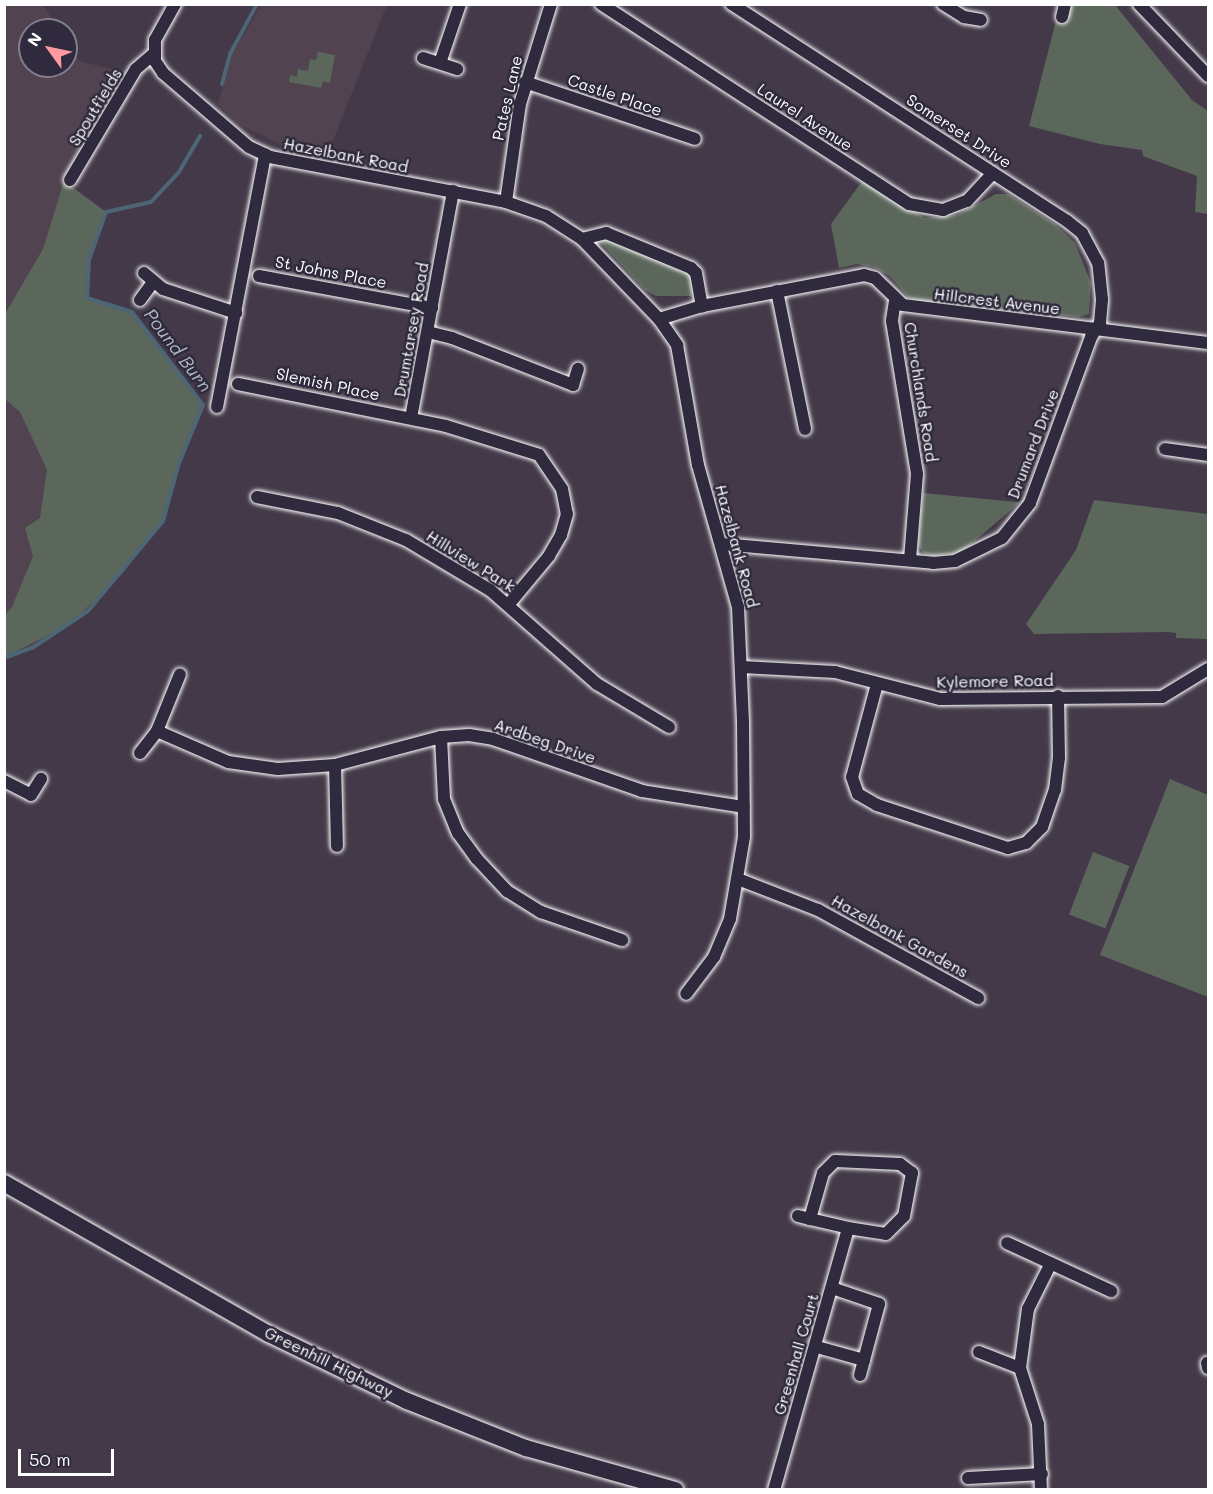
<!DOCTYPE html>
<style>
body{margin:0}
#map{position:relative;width:1213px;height:1494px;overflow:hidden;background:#433948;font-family:Mali,sans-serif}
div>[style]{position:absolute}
.built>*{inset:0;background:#51434f}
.green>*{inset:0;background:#5c675c;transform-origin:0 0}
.stream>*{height:4px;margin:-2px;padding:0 2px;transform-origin:2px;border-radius:2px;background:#4d6675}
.roads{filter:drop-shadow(0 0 2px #fff) drop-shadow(0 0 2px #fff)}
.minor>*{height:12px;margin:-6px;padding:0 6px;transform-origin:6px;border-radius:6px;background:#2f2a3d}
.secondary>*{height:16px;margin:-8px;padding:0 8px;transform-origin:8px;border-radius:8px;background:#2f2a3d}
span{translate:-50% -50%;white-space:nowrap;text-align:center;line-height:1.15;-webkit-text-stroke:5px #2f2a3d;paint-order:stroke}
.street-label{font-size:16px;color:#fff}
.water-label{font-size:18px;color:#afbac1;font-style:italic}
.frame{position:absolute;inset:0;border:6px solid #fff;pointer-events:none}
.north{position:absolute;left:18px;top:18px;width:60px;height:60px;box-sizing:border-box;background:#2f2a3d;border:2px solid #827f8b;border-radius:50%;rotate:303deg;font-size:16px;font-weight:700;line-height:24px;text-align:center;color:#fff}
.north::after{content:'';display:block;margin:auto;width:21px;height:27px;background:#ff9aa2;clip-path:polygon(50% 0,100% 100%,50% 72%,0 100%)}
.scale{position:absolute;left:18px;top:1449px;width:96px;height:27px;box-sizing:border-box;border:3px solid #fff;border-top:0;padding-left:8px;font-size:18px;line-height:21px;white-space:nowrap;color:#fff;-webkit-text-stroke:4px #2f2a3d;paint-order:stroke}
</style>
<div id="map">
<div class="built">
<i style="clip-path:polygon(5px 5px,43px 5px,59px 30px,30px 30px,30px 66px,66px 66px,66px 40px,79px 61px,125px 72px,64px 181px,106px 212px,89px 260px,87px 298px,132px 312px,203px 405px,179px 463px,163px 521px,121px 575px,88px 611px,32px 648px,5px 655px)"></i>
<i style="clip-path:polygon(261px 5px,387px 5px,326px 158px,293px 151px,239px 124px,218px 104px,232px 54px)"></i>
</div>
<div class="green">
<i style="clip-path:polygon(1060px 5px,1115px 5px,1192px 100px,1208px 111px,1208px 214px,1195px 212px,1197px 176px,1143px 156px,1142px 150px,1100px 144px,1029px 126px)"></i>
<i style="clip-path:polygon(318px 52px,335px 55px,330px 83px,323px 81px,321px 88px,289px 82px,290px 75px,297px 77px,298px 69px,308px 71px,310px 59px,316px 60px)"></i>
<i style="clip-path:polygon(863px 180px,925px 218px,957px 215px,996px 194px,1008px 194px,1055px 224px,1075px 243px,1091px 283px,1089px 314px,1079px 317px,919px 301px,908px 297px,890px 276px,873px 267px,857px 264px,839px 268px,831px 224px)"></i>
<i style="clip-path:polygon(64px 181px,106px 212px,89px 260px,87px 298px,132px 312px,203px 405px,179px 463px,163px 521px,121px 575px,70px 624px,5px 657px,5px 615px,12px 607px,33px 556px,25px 528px,40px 518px,47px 470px,20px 412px,5px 399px,5px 314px,43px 249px)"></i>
<i style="clip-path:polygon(606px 239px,686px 271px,692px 276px,693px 293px,691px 296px,656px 296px,645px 290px,600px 242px)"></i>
<i style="clip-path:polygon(923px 493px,1017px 502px,1019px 503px,962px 552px,933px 556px,923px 553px,918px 545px)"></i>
<i style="clip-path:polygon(1094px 500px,1208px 514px,1208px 639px,1176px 638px,1176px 633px,1169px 632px,1034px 634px,1026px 624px,1076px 550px)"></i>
<i style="clip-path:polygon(1170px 779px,1208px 795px,1208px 997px,1100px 955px)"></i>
<i style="left:1093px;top:852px;width:39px;height:67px;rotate:21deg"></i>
</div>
<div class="stream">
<i style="left:222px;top:84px;width:31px;rotate:-75deg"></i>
<i style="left:230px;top:54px;width:57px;rotate:-61.6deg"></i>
<i style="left:4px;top:658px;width:30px;rotate:-20deg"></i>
<i style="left:32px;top:648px;width:67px;rotate:-33.5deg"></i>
<i style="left:88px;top:611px;width:117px;rotate:-50.2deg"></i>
<i style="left:163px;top:521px;width:60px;rotate:-74.6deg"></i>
<i style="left:179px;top:463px;width:63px;rotate:-67.5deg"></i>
<i style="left:203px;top:405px;width:117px;rotate:-127.4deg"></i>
<i style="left:132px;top:312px;width:47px;rotate:-162.7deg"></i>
<i style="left:87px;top:298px;width:38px;rotate:-87deg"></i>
<i style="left:89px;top:260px;width:51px;rotate:-70.5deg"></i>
<i style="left:106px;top:212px;width:46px;rotate:-12.5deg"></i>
<i style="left:151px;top:202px;width:41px;rotate:-47deg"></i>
<i style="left:179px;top:172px;width:42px;rotate:-59.7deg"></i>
</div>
<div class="roads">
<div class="minor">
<i style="left:175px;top:4px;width:41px;rotate:119.1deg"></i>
<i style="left:155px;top:40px;width:21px;rotate:90deg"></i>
<i style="left:155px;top:61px;width:14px;rotate:56deg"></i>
<i style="left:163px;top:73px;width:113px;rotate:40.7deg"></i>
<i style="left:249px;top:147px;width:23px;rotate:25deg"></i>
<i style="left:270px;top:157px;width:240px;rotate:10.8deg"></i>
<i style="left:506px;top:202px;width:42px;rotate:19.3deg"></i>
<i style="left:546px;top:216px;width:43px;rotate:32.6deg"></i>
<i style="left:582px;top:239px;width:111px;rotate:46.1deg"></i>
<i style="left:659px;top:319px;width:32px;rotate:55deg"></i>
<i style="left:677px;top:345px;width:122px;rotate:80.1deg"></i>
<i style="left:698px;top:465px;width:148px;rotate:74.3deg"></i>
<i style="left:738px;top:607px;width:115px;rotate:87.5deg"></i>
<i style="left:743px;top:722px;width:115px;rotate:89.5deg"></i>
<i style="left:744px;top:837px;width:83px;rotate:99.7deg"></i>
<i style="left:730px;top:919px;width:41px;rotate:112.8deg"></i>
<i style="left:714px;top:957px;width:46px;rotate:127.1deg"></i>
<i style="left:601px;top:4px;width:367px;rotate:33deg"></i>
<i style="left:909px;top:204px;width:35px;rotate:10deg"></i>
<i style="left:943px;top:210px;width:26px;rotate:-21deg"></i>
<i style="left:967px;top:201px;width:38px;rotate:-47deg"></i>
<i style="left:943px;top:4px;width:25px;rotate:32deg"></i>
<i style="left:964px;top:17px;width:17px;rotate:10deg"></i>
<i style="left:1139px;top:4px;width:100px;rotate:46.2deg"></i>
<i style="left:1062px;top:17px;width:13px;rotate:-77deg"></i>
<i style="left:423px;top:58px;width:36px;rotate:18deg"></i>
<i style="left:440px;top:63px;width:62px;rotate:-71.3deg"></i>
<i style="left:525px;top:82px;width:179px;rotate:18.5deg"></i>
<i style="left:70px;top:180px;width:129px;rotate:-59.3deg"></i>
<i style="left:136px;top:69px;width:23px;rotate:-41deg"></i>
<i style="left:506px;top:202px;width:99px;rotate:-81.9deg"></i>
<i style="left:520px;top:104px;width:105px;rotate:-72.8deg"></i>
<i style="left:582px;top:239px;width:25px;rotate:-14deg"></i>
<i style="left:606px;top:233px;width:92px;rotate:22.4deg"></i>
<i style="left:691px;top:268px;width:7px;rotate:45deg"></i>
<i style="left:696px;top:273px;width:34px;rotate:80deg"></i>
<i style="left:144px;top:273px;width:25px;rotate:40deg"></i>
<i style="left:163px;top:289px;width:77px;rotate:18.2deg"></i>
<i style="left:259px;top:276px;width:176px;rotate:10.5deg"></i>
<i style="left:777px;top:291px;width:141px;rotate:78.5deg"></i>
<i style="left:140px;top:300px;width:22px;rotate:-54deg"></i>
<i style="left:895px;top:301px;width:20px;rotate:99deg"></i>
<i style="left:892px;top:321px;width:155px;rotate:80.7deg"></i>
<i style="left:917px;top:474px;width:86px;rotate:94.7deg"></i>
<i style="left:659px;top:319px;width:45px;rotate:-16.8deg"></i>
<i style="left:702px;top:306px;width:165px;rotate:-10.8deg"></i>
<i style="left:864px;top:275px;width:11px;rotate:15deg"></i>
<i style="left:875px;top:278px;width:39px;rotate:44deg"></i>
<i style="left:903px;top:305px;width:307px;rotate:7.1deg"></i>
<i style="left:428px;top:332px;width:25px;rotate:14deg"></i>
<i style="left:452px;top:338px;width:130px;rotate:21.2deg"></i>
<i style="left:573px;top:385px;width:17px;rotate:-73deg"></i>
<i style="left:238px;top:384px;width:212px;rotate:11.4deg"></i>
<i style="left:446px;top:426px;width:97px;rotate:17.3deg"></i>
<i style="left:539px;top:455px;width:41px;rotate:55.9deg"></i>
<i style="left:562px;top:489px;width:25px;rotate:79deg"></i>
<i style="left:567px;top:514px;width:22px;rotate:106deg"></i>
<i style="left:561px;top:535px;width:24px;rotate:120deg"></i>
<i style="left:549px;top:556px;width:62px;rotate:129.8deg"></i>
<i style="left:217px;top:407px;width:257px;rotate:-79.2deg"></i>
<i style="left:411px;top:418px;width:231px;rotate:-79.5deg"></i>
<i style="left:1165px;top:449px;width:43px;rotate:7.9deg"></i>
<i style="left:257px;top:497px;width:83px;rotate:11.2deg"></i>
<i style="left:338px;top:513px;width:73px;rotate:21.7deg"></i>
<i style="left:406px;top:540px;width:98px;rotate:30.8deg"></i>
<i style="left:490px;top:590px;width:142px;rotate:41.3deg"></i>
<i style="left:597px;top:684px;width:84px;rotate:30.8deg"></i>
<i style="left:722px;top:544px;width:212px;rotate:5.1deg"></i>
<i style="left:933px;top:563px;width:22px;rotate:-5deg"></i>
<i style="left:955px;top:561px;width:52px;rotate:-26.1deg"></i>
<i style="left:1002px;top:538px;width:45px;rotate:-51.3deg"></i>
<i style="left:1030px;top:503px;width:177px;rotate:-69.8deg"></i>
<i style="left:1091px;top:337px;width:17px;rotate:-57deg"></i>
<i style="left:1100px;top:323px;width:24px;rotate:-85deg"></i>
<i style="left:1102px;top:299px;width:36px;rotate:-96deg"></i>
<i style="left:1098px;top:263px;width:34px;rotate:-118deg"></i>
<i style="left:1082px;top:233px;width:19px;rotate:-141deg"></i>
<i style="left:1067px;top:221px;width:400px;rotate:-147.1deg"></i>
<i style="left:742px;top:667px;width:93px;rotate:3.1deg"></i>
<i style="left:835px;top:672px;width:108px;rotate:14.4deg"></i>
<i style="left:940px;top:699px;width:222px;rotate:-0.5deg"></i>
<i style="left:1162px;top:697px;width:54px;rotate:-31.3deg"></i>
<i style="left:877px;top:684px;width:96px;rotate:105deg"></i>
<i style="left:852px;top:777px;width:18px;rotate:71deg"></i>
<i style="left:858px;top:794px;width:22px;rotate:30deg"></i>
<i style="left:877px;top:805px;width:138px;rotate:18.2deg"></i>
<i style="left:1008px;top:848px;width:19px;rotate:-16deg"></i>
<i style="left:1026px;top:843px;width:23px;rotate:-45deg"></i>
<i style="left:1042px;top:827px;width:39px;rotate:-71deg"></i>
<i style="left:1055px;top:790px;width:32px;rotate:-83deg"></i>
<i style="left:1059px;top:758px;width:62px;rotate:-90.9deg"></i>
<i style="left:157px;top:731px;width:77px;rotate:23.6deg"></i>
<i style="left:228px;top:762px;width:50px;rotate:8deg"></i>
<i style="left:278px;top:769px;width:57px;rotate:-4deg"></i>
<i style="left:335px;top:765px;width:110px;rotate:-14.8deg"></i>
<i style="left:441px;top:737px;width:28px;rotate:-4deg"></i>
<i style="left:469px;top:735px;width:24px;rotate:9deg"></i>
<i style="left:493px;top:739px;width:158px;rotate:19.2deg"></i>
<i style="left:642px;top:791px;width:103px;rotate:8.9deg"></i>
<i style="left:441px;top:737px;width:62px;rotate:87.2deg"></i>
<i style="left:444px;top:799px;width:37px;rotate:68deg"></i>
<i style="left:458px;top:833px;width:32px;rotate:54deg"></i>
<i style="left:477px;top:859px;width:44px;rotate:46.8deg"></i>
<i style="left:507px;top:891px;width:40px;rotate:32deg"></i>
<i style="left:541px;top:912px;width:86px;rotate:19.1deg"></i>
<i style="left:140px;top:753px;width:28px;rotate:-52deg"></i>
<i style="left:157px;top:731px;width:61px;rotate:-68deg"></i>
<i style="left:335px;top:765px;width:81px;rotate:88.6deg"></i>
<i style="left:4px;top:781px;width:30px;rotate:27deg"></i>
<i style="left:31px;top:795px;width:19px;rotate:-58deg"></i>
<i style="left:738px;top:879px;width:86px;rotate:21.2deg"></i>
<i style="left:818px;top:910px;width:183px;rotate:28.8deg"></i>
<i style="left:798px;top:1216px;width:12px;rotate:14deg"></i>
<i style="left:810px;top:1219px;width:39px;rotate:13deg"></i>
<i style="left:848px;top:1228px;width:38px;rotate:9deg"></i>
<i style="left:886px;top:1234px;width:25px;rotate:-45deg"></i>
<i style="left:904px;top:1216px;width:44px;rotate:-79.5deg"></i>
<i style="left:912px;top:1173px;width:15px;rotate:-143deg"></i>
<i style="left:900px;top:1164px;width:65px;rotate:-177.4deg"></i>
<i style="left:835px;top:1161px;width:17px;rotate:135deg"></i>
<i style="left:823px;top:1173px;width:48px;rotate:105.8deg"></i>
<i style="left:1007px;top:1243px;width:115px;rotate:24.8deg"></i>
<i style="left:817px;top:1347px;width:49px;rotate:15.5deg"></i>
<i style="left:864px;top:1360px;width:58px;rotate:-75deg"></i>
<i style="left:879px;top:1304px;width:50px;rotate:-161.2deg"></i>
<i style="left:979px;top:1352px;width:44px;rotate:21.3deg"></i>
<i style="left:1207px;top:1363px;width:5px;rotate:79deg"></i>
<i style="left:860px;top:1375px;width:16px;rotate:-75deg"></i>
<i style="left:968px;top:1478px;width:74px;rotate:-3.1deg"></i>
<i style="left:774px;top:1490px;width:272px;rotate:-74.2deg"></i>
<i style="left:1041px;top:1490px;width:66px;rotate:-92.6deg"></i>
<i style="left:1038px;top:1424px;width:59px;rotate:-107.8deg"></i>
<i style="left:1020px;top:1368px;width:60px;rotate:-82.3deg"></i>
<i style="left:1028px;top:1309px;width:51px;rotate:-63.4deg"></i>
</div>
<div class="secondary">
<i style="left:4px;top:1183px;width:305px;rotate:29.7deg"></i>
<i style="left:269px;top:1334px;width:153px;rotate:25.9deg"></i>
<i style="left:407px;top:1401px;width:128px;rotate:21.6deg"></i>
<i style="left:526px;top:1448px;width:155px;rotate:15.7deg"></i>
</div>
</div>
<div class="street-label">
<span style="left:615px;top:95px;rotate:19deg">Castle Place</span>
<span style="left:507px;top:98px;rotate:-77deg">Pates Lane</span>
<span style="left:95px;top:107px;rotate:-59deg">Spoutfields</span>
<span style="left:805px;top:117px;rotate:33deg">Laurel Avenue</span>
<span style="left:959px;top:131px;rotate:33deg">Somerset Drive</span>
<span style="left:346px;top:155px;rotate:11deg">Hazelbank Road</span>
<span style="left:331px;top:272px;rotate:11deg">St Johns Place</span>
<span style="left:997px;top:301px;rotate:7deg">Hillcrest Avenue</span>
<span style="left:411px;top:330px;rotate:-80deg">Drumtarsey Road</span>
<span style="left:328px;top:384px;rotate:12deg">Slemish Place</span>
<span style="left:921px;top:392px;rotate:81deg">Churchlands Road</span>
<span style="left:1033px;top:444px;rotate:-69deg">Drumard Drive</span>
<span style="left:737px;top:546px;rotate:75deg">Hazelbank Road</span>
<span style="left:471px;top:561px;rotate:32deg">Hillview Park</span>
<span style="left:995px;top:681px;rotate:-1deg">Kylemore Road</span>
<span style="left:545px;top:741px;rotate:19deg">Ardbeg Drive</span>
<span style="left:900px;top:936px;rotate:29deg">Hazelbank Gardens</span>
<span style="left:796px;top:1354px;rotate:-74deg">Greenhall Court</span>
<span style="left:329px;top:1362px;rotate:26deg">Greenhill Highway</span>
</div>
<div class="water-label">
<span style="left:178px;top:350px;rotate:53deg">Pound Burn</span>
</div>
<div class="frame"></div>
<div class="north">N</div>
<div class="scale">50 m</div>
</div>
